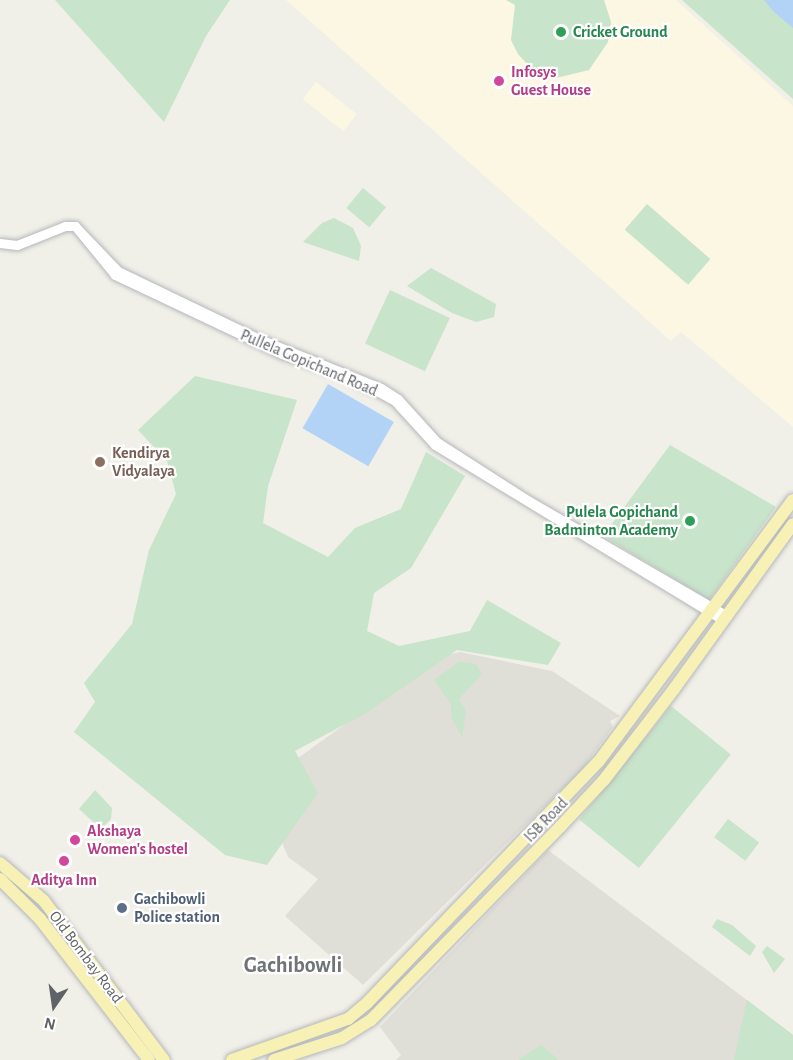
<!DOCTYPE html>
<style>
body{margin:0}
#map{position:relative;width:793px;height:1060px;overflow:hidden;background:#f0efe8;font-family:"Alegreya Sans",sans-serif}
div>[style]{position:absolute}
.commercial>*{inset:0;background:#fbf7e2;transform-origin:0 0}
.education>*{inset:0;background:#dfded7}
.green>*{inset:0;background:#c8e4ca;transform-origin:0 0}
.water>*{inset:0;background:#b2d3f6;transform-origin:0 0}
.roads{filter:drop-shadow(0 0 2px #b5b7bb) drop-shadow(0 0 2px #b5b7bb)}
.minor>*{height:9px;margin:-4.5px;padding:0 4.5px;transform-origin:4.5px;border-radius:4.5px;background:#fff}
.major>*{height:12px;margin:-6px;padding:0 6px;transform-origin:6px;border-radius:6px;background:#f7f1b6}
.dots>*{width:16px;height:16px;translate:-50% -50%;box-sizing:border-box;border:3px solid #fff;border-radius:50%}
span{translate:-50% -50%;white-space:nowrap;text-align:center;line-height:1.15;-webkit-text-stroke:4.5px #fff;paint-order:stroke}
.leisure-label{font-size:16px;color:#27864d;font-weight:700}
.left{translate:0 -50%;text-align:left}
.right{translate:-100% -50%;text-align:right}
.hotel-label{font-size:16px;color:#b23c85;font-weight:700}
.street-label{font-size:16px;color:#5f6266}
.education-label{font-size:16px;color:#785e54;font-weight:700}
.service-label{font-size:16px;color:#4e5e75;font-weight:700}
.district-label{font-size:22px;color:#707478;font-weight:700}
.north{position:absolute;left:24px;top:976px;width:60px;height:60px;-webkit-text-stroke:4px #fff;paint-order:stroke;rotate:193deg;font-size:16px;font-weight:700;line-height:24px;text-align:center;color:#5f6266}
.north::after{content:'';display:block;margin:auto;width:21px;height:27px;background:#5f6266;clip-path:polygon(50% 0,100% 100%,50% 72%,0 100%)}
</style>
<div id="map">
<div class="commercial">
<i style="clip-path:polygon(286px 0,676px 0,793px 106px,793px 427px,681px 332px,671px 341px)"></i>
<i style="left:316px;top:82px;width:52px;height:22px;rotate:38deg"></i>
</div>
<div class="education">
<i style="clip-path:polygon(460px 652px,552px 671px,620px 716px,610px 721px,613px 727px,583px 768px,363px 985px,285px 916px,318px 879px,288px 857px,266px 803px,287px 766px,438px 657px)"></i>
<i style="clip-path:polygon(548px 850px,793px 1035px,793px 1060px,396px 1060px,401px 1055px,380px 1027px)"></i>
</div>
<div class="green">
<i style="clip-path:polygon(55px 0,230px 0,206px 36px,164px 122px)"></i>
<i style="clip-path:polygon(604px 0,611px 22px,608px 42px,589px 70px,556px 78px,529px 66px,518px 54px,511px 40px,515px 5px,506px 0)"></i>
<i style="clip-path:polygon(682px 0,793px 0,793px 99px)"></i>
<i style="left:363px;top:188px;width:30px;height:26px;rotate:40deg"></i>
<i style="left:647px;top:204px;width:84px;height:34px;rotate:41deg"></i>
<i style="clip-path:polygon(334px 218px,353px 228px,361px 246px,359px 261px,303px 242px,322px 223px)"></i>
<i style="clip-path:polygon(431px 268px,496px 304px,494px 317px,476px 322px,452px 313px,407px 286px)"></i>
<i style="left:390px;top:290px;width:66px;height:59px;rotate:25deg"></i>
<i style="clip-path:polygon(195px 376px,297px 400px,268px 486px,263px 523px,328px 557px,355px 528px,401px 509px,426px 452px,465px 476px,411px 568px,374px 593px,367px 631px,399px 646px,470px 631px,487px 600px,561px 643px,548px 665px,457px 650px,366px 713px,295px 751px,318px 793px,267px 865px,225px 855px,74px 732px,95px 702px,84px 683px,132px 624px,149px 550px,176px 494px,167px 461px,138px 430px)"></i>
<i style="clip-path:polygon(670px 445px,776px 507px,709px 600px,603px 536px)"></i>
<i style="clip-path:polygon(459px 662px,476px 664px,482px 674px,459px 699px,466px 711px,462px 737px,452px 719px,451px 704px,434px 680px)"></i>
<i style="left:671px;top:706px;width:77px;height:146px;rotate:39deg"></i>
<i style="clip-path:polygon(95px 790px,112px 808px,111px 819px,101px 829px,79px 809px)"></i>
<i style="left:728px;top:819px;width:39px;height:23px;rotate:37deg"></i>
<i style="clip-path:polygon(717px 919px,732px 925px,756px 946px,750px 956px,712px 927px)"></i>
<i style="clip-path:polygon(767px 946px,785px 959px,774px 973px,762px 952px)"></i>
<i style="clip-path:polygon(747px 1000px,793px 1035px,793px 1060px,734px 1060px)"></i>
<i style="clip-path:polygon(541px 1045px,559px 1060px,518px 1060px)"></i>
</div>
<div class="water">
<i style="clip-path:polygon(764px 0,793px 0,793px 28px,774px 12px)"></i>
<i style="left:328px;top:384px;width:76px;height:51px;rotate:30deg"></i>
</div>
<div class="roads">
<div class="minor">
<i style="left:0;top:243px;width:17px;rotate:7deg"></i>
<i style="left:17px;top:245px;width:52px;rotate:-21.6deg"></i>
<i style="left:65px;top:226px;width:10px"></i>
<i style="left:723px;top:620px;width:337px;rotate:-148.7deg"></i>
<i style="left:435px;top:445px;width:59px;rotate:-132.3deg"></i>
<i style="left:395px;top:401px;width:18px;rotate:-151deg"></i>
<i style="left:379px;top:392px;width:43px;rotate:-154deg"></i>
<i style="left:340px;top:373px;width:61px;rotate:-161.9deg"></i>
<i style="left:282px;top:354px;width:185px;rotate:-154.7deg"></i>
<i style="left:115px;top:275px;width:63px;rotate:-129.2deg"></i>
<i style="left:75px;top:226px;width:62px;rotate:46.3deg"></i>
<i style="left:118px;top:271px;width:154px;rotate:25.7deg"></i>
<i style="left:257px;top:338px;width:134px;rotate:22deg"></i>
<i style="left:381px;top:388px;width:20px;rotate:33deg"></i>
<i style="left:398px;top:399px;width:58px;rotate:47.8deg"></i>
<i style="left:437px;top:442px;width:109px;rotate:32.7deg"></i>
<i style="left:529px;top:501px;width:228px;rotate:30.1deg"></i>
</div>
<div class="major">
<i style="left:0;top:863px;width:58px;rotate:40.8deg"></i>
<i style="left:44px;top:901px;width:199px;rotate:53deg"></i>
<i style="left:0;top:879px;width:57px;rotate:45deg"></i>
<i style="left:40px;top:919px;width:178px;rotate:52.3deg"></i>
<i style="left:232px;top:1060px;width:123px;rotate:-19.5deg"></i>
<i style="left:348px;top:1019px;width:25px;rotate:-40deg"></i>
<i style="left:367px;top:1003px;width:335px;rotate:-46.2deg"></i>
<i style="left:599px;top:761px;width:325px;rotate:-53.4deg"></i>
<i style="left:274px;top:1060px;width:71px;rotate:-17.9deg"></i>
<i style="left:342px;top:1038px;width:34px;rotate:-32deg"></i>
<i style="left:371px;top:1020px;width:270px;rotate:-45.6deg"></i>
<i style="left:560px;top:827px;width:64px;rotate:-46.9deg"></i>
<i style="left:604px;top:780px;width:115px;rotate:-52.4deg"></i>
<i style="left:674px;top:689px;width:203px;rotate:-54.2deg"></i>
</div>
</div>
<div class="dots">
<i style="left:561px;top:32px;background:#2e9e5b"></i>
<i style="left:499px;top:81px;background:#d1479c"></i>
<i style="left:100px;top:462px;background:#8d6e63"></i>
<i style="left:690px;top:521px;background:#2e9e5b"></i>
<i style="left:75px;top:840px;background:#d1479c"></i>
<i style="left:64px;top:861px;background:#d1479c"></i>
<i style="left:122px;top:908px;background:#5c6f8a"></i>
</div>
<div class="leisure-label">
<span class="left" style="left:573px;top:32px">Cricket Ground</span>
<span class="right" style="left:678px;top:521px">Pulela Gopichand<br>Badminton Academy</span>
</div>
<div class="hotel-label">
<span class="left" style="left:511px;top:81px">Infosys<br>Guest House</span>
<span class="left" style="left:87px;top:840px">Akshaya<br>Women's hostel</span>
<span style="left:64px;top:880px">Aditya Inn</span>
</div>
<div class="street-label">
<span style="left:309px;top:363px;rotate:23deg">Pullela Gopichand Road</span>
<span style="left:546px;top:820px;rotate:-46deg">ISB Road</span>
<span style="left:86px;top:957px;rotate:53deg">Old Bombay Road</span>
</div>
<div class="education-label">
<span class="left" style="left:112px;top:462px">Kendirya<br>Vidyalaya</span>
</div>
<div class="service-label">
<span class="left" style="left:134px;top:908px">Gachibowli<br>Police station</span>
</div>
<div class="district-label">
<span style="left:293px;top:966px">Gachibowli</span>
</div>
<div class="north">N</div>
</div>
